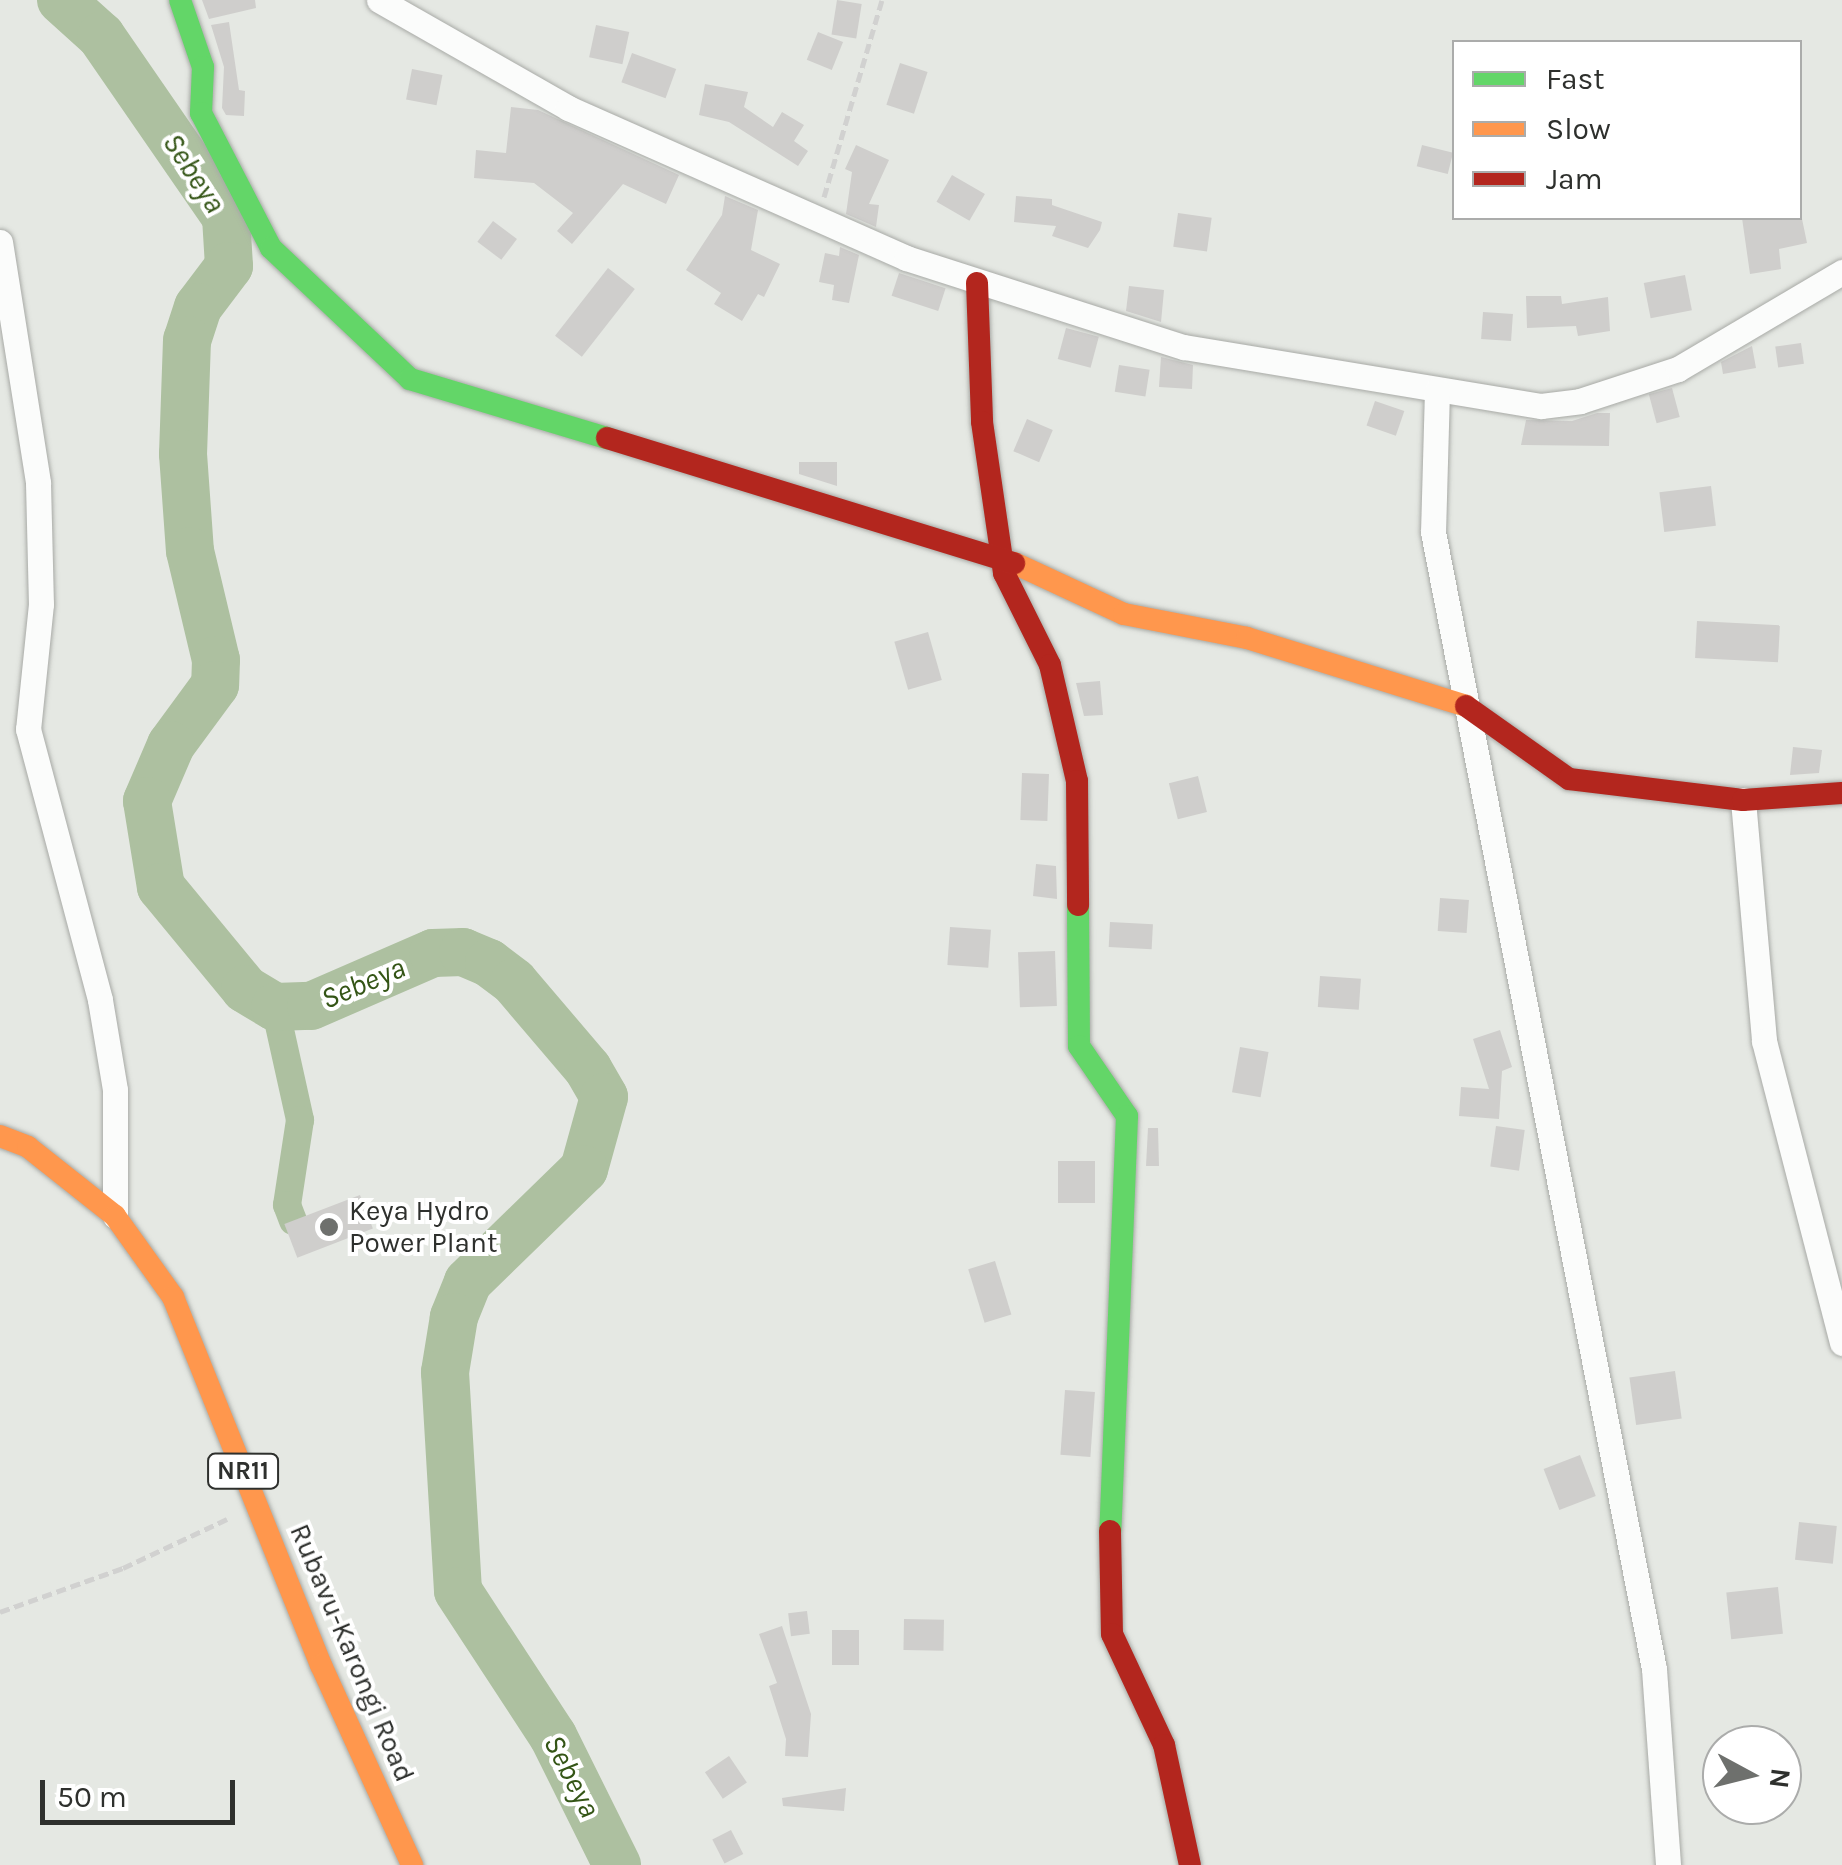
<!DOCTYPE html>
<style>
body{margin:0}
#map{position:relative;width:1842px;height:1865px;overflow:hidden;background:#e5e8e3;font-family:Karla,sans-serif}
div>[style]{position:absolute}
.canal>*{height:28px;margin:-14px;padding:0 14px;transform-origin:14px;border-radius:14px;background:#adc0a0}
.river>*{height:48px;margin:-24px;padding:0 24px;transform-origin:24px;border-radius:24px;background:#adc0a0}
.building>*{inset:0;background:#cfcecc;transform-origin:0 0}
.path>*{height:5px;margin-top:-2.5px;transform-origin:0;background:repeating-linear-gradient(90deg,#d1d1d0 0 10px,transparent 0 15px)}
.roads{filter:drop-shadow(0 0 2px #a8aaa6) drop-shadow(0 0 2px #a8aaa6)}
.street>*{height:25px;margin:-12.5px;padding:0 12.5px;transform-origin:12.5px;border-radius:12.5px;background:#fbfcfb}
.fast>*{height:22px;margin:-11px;padding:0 11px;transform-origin:11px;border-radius:11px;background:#63d668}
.slow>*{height:22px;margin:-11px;padding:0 11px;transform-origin:11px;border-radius:11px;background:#ff974d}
.jam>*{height:22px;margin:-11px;padding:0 11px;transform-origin:11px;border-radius:11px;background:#b3261e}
.dots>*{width:28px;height:28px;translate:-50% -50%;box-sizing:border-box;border:5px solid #fff;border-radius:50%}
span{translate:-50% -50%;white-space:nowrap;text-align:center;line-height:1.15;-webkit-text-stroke:8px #fff;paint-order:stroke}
.shield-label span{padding:2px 8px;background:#fff;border:2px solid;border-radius:8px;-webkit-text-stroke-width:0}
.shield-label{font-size:25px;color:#2e302d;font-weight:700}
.poi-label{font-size:28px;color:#2e302d}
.left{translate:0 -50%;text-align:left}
.street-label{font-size:28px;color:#2e302d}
.water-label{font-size:30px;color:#345516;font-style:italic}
.legend{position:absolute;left:1452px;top:40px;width:350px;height:180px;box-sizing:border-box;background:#fff;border:2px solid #abacab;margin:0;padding:12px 18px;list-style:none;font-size:30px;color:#2e302d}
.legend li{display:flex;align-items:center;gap:20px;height:50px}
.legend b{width:50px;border:2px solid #abacab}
.north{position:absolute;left:1702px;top:1725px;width:100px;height:100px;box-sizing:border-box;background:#fff;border:2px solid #abacab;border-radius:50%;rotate:97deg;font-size:28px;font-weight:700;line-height:40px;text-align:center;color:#2e302d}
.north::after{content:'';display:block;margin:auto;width:35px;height:45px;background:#6e706d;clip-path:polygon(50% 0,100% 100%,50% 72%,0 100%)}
.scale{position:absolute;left:40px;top:1780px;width:195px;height:45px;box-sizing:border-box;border:5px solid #2e302d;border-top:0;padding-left:12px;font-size:30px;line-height:35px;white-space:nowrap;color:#2e302d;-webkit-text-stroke:8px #fff;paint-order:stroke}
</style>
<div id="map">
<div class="canal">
<i style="left:275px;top:1007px;width:116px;rotate:77.5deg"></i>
<i style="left:300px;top:1120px;width:86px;rotate:98.7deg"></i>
<i style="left:287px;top:1205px;width:17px;rotate:69deg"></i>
</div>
<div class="river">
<i style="left:61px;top:0;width:54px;rotate:42deg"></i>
<i style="left:101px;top:36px;width:220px;rotate:55.4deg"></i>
<i style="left:226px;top:217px;width:49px;rotate:86.5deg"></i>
<i style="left:229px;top:266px;width:51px;rotate:127.1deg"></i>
<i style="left:198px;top:307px;width:35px;rotate:108deg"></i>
<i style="left:187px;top:340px;width:114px;rotate:92deg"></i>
<i style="left:183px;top:454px;width:97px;rotate:85.9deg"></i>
<i style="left:190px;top:551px;width:112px;rotate:76.6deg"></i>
<i style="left:216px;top:660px;width:25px;rotate:92deg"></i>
<i style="left:215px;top:685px;width:74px;rotate:126.3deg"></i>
<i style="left:171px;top:745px;width:61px;rotate:113.2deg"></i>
<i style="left:147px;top:801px;width:87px;rotate:80.8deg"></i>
<i style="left:161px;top:887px;width:132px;rotate:50.5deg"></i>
<i style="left:245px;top:989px;width:35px;rotate:31deg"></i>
<i style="left:275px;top:1007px;width:36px;rotate:-2deg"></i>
<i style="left:311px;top:1006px;width:133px;rotate:-23.5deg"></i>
<i style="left:433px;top:953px;width:30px;rotate:-2deg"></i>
<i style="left:463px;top:952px;width:28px;rotate:23deg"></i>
<i style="left:489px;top:963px;width:31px;rotate:37deg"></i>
<i style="left:514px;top:982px;width:114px;rotate:49.6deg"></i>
<i style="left:588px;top:1069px;width:32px;rotate:60deg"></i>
<i style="left:604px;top:1097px;width:75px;rotate:105.5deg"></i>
<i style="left:584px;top:1169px;width:162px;rotate:135.8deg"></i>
<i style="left:468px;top:1282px;width:38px;rotate:112deg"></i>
<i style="left:454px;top:1317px;width:56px;rotate:99.3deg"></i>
<i style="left:445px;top:1372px;width:219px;rotate:86.6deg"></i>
<i style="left:458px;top:1591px;width:173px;rotate:56.8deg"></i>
<i style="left:553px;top:1736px;width:144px;rotate:63.6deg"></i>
</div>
<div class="building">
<i style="clip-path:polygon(202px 0,255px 0,256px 8px,209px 19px)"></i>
<i style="left:837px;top:0;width:25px;height:35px;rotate:9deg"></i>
<i style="clip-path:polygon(229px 22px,239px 90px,245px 91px,244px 116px,226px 115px,222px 108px,224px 67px,211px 25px)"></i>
<i style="left:596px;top:25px;width:34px;height:33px;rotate:12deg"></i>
<i style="left:818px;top:32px;width:27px;height:30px;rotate:22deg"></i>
<i style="left:632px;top:53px;width:47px;height:31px;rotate:20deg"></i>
<i style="left:900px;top:63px;width:29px;height:44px;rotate:18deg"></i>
<i style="left:412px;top:69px;width:31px;height:31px;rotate:11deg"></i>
<i style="clip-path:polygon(705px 84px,748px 92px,744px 107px,773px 127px,782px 112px,804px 125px,794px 141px,808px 151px,798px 166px,729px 122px,699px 115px)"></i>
<i style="clip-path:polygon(511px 107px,538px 110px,679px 175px,666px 204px,623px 184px,572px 244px,557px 231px,573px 213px,534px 183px,474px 178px,476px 150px,506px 153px)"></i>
<i style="clip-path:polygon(856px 145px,889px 160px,869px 204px,879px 205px,876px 227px,846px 214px,852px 172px,845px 169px)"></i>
<i style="left:1422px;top:145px;width:32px;height:22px;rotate:14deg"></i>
<i style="left:952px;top:175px;width:38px;height:31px;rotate:30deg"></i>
<i style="clip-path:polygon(725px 196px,758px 210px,751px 250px,780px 264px,764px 297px,758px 294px,742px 321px,714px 304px,721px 293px,686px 270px,722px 215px)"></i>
<i style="clip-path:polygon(1016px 196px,1052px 199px,1052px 205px,1102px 222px,1100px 230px,1088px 248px,1052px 236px,1056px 226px,1014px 222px)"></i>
<i style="left:1178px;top:213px;width:34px;height:34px;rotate:8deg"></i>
<i style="clip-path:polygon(1801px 214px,1807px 243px,1779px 249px,1781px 269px,1750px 274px,1742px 218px)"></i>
<i style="left:493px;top:221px;width:30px;height:26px;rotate:37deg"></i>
<i style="clip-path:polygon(840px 247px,859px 255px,849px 303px,832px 300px,834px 285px,819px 282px,825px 253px,839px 256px)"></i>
<i style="left:608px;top:268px;width:34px;height:86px;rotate:38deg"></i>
<i style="left:899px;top:273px;width:49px;height:24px;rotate:18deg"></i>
<i style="left:1685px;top:275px;width:36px;height:42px;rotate:79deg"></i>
<i style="clip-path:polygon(1129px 286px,1164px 290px,1161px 322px,1126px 311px)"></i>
<i style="clip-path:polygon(1526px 296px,1561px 296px,1562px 304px,1608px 297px,1610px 331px,1578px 336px,1576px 326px,1527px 328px)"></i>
<i style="left:1483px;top:312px;width:30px;height:27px;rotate:4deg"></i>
<i style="left:1066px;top:328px;width:34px;height:32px;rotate:15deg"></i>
<i style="left:1801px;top:343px;width:21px;height:26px;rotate:82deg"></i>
<i style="clip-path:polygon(1752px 346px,1756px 368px,1723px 374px,1721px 362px)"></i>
<i style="clip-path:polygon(1161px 357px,1193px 365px,1192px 389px,1159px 387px)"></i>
<i style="left:1119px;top:365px;width:31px;height:27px;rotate:9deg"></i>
<i style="left:1672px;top:388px;width:30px;height:24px;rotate:75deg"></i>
<i style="left:1375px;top:401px;width:31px;height:26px;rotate:19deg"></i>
<i style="clip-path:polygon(1597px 413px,1610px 413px,1609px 446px,1521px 445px,1526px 420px,1572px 421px)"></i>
<i style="left:1027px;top:419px;width:28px;height:35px;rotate:23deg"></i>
<i style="clip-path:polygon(799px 462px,837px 462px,837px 486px,799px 474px)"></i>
<i style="left:1711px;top:486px;width:40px;height:52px;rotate:83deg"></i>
<i style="left:1697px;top:621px;width:83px;height:37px;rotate:3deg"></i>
<i style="left:928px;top:632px;width:50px;height:35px;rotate:74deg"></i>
<i style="clip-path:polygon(1100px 681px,1103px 715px,1084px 716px,1076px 683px)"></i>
<i style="clip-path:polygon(1793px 747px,1822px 750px,1819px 773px,1790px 775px)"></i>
<i style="left:1022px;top:773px;width:27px;height:47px;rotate:2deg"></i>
<i style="left:1198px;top:776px;width:37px;height:30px;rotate:76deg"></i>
<i style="clip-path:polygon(1036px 864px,1056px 866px,1057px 899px,1033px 896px)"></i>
<i style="left:1440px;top:898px;width:29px;height:33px;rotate:4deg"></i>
<i style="left:1110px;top:922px;width:43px;height:25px;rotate:3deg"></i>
<i style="left:950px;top:927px;width:41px;height:38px;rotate:4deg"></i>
<i style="left:1055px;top:951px;width:55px;height:37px;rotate:88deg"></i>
<i style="left:1320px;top:976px;width:41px;height:31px;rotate:4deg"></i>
<i style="clip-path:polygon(1500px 1030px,1512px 1067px,1502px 1071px,1499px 1119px,1459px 1116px,1461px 1087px,1489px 1089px,1473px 1039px)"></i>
<i style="left:1240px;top:1047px;width:29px;height:46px;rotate:10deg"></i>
<i style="left:1496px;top:1126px;width:29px;height:41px;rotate:8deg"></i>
<i style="clip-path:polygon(1148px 1128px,1158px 1128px,1159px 1166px,1146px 1166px)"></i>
<i style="left:1058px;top:1161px;width:37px;height:42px"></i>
<i style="left:360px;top:1195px;width:36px;height:81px;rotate:69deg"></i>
<i style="left:995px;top:1261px;width:56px;height:28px;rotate:73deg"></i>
<i style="left:1675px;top:1371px;width:48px;height:46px;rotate:82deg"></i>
<i style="left:1065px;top:1390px;width:30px;height:65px;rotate:4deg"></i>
<i style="left:1580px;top:1455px;width:44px;height:39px;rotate:69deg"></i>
<i style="left:1799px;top:1522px;width:38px;height:38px;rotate:6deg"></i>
<i style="left:1778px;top:1587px;width:47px;height:52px;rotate:84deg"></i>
<i style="left:807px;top:1611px;width:23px;height:19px;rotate:83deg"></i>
<i style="left:904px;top:1619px;width:40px;height:31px;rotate:1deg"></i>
<i style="clip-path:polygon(782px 1626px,811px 1714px,808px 1757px,785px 1756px,786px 1739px,769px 1686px,777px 1683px,759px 1634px)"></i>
<i style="left:832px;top:1630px;width:27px;height:35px"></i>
<i style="left:729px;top:1756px;width:32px;height:29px;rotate:56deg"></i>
<i style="clip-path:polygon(846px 1788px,844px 1811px,783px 1806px,782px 1798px)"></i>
<i style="left:731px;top:1830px;width:27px;height:21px;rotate:63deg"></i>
</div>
<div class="path">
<i style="left:824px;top:197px;width:205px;rotate:-73.6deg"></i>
<i style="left:0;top:1612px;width:131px;rotate:-19.7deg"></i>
<i style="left:123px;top:1568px;width:115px;rotate:-25.2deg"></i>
</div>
<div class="roads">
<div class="street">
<i style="left:379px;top:0;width:218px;rotate:29.7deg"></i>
<i style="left:568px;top:108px;width:370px;rotate:23.9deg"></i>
<i style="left:906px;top:258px;width:292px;rotate:17.8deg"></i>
<i style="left:1184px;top:347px;width:362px;rotate:9.4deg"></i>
<i style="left:1541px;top:406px;width:39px;rotate:-7deg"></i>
<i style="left:1580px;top:401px;width:103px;rotate:-18.1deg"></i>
<i style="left:1678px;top:369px;width:191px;rotate:-30.6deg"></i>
<i style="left:0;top:242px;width:244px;rotate:81deg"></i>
<i style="left:38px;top:483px;width:121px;rotate:88.6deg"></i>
<i style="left:41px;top:604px;width:126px;rotate:95.9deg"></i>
<i style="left:28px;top:729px;width:280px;rotate:75.1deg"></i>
<i style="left:100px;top:1000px;width:91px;rotate:80.5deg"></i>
<i style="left:115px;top:1090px;width:126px;rotate:90deg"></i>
<i style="left:1437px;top:390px;width:142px;rotate:91.6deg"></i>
<i style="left:1433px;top:532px;width:1158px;rotate:79deg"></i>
<i style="left:1654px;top:1669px;width:196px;rotate:85.9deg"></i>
<i style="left:1743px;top:800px;width:242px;rotate:85deg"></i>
<i style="left:1764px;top:1041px;width:312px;rotate:75.5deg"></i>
</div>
<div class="fast">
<i style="left:180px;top:0;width:71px;rotate:71.1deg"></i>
<i style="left:203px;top:67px;width:46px;rotate:92.5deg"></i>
<i style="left:201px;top:113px;width:152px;rotate:62.6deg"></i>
<i style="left:271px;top:248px;width:191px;rotate:43.3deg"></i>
<i style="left:410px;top:379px;width:206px;rotate:16.7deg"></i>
<i style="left:1078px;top:905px;width:141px;rotate:89.6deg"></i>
<i style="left:1079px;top:1046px;width:85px;rotate:55.6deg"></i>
<i style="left:1127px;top:1116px;width:415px;rotate:92.3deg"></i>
</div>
<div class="slow">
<i style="left:1014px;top:563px;width:121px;rotate:24.9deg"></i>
<i style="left:1124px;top:614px;width:125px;rotate:11deg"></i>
<i style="left:1247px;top:638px;width:229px;rotate:17.2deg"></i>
<i style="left:0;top:1136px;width:30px;rotate:21deg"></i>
<i style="left:28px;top:1147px;width:111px;rotate:38.4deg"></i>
<i style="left:115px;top:1216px;width:100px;rotate:54.4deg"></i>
<i style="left:173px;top:1297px;width:397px;rotate:68.1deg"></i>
<i style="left:321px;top:1665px;width:220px;rotate:65.5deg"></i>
</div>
<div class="jam">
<i style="left:977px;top:283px;width:139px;rotate:87.9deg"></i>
<i style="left:982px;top:422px;width:153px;rotate:81.7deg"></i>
<i style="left:1004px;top:573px;width:103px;rotate:63.4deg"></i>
<i style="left:1050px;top:665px;width:119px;rotate:76.9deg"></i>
<i style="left:1077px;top:781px;width:124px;rotate:89.5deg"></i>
<i style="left:607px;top:438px;width:426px;rotate:17.1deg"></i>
<i style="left:1466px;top:706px;width:126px;rotate:35.3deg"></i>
<i style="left:1569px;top:779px;width:175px;rotate:6.9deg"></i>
<i style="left:1743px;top:800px;width:99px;rotate:-4deg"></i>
<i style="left:1110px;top:1531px;width:103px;rotate:88.9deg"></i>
<i style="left:1112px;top:1634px;width:123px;rotate:64.9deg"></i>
<i style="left:1164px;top:1745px;width:123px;rotate:77.8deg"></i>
</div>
</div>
<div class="dots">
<i style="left:329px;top:1227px;background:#6e706d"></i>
</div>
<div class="shield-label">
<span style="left:243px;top:1471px">NR11</span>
</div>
<div class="poi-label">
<span class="left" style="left:349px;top:1227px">Keya Hydro<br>Power Plant</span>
</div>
<div class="street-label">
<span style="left:352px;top:1653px;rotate:67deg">Rubavu-Karongi Road</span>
</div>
<div class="water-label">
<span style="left:194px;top:173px;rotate:57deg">Sebeya</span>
<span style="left:363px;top:983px;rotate:-23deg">Sebeya</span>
<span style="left:572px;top:1776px;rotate:63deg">Sebeya</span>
</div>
<ul class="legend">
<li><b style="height:12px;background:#63d668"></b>Fast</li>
<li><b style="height:12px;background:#ff974d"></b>Slow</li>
<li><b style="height:12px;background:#b3261e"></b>Jam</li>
</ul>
<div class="north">N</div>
<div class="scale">50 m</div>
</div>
